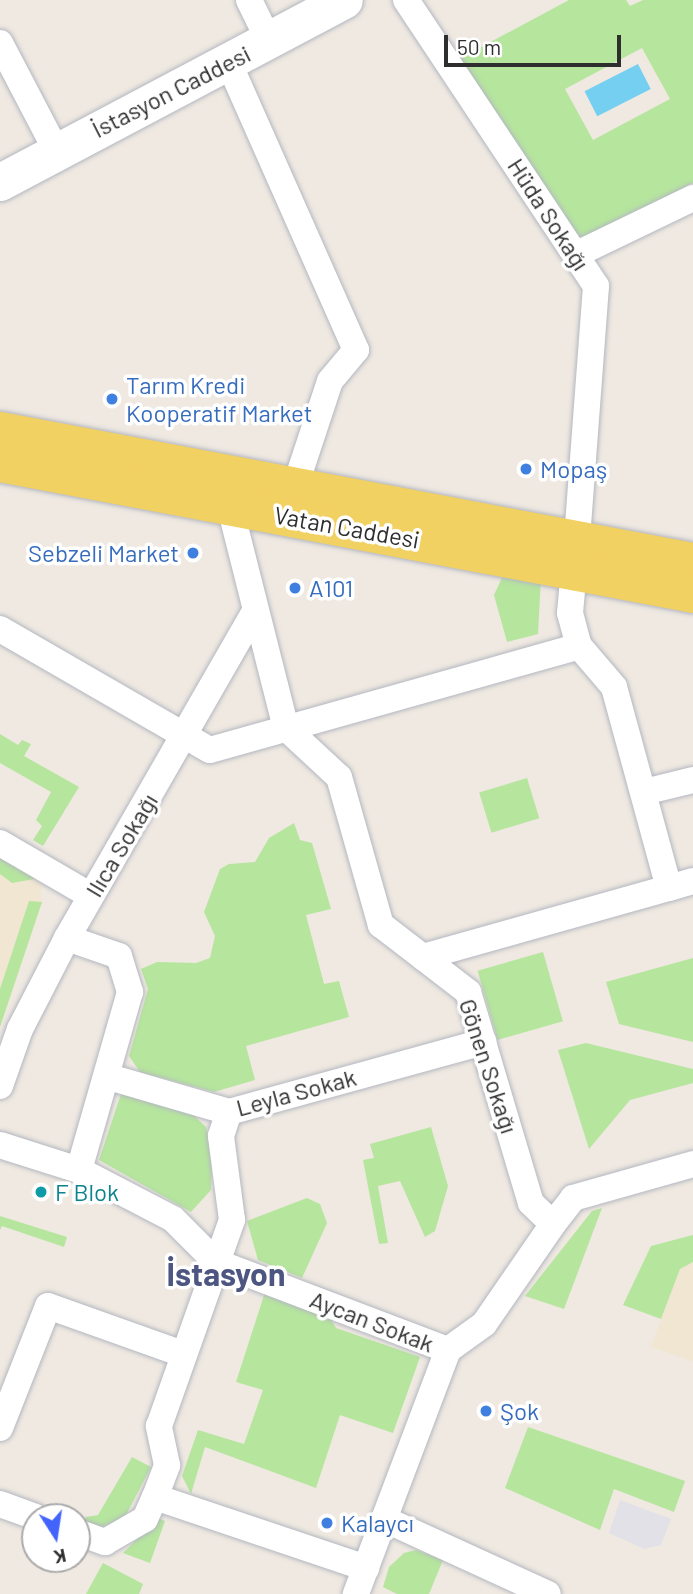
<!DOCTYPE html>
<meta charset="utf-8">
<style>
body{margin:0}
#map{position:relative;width:693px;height:1594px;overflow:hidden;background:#efe9e1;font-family:Barlow,sans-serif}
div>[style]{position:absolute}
.industrial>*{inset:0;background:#e3e1e8}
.education>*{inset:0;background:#f0e6d1}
.green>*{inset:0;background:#b6e59e;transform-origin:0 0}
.water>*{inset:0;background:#75cff0;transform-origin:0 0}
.roads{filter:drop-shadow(0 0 2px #b4b7c1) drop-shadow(0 0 2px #b4b7c1)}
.street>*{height:26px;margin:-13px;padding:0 13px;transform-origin:13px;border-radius:13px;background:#fff}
.secondary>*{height:37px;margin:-18.5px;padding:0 18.5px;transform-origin:18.5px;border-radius:18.5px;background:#fff}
.primary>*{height:38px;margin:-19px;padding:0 19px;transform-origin:19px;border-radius:19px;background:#f2d163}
.dots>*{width:19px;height:19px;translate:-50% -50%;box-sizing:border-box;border:4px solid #fff;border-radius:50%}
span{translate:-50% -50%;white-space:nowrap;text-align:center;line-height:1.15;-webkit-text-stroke:7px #fff;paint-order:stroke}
.street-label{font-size:24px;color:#2e2e2e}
.shop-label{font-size:24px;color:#366cbe}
.left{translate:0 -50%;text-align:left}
.right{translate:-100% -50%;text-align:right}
.culture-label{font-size:24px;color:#0d838f}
.district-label{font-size:32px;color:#4d5680;font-weight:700}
.north{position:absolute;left:21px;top:1503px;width:70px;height:70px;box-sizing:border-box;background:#fff;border:2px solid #ababab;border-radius:50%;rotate:168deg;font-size:19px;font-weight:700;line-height:28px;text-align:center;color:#2e2e2e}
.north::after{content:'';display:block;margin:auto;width:24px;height:32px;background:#4264fb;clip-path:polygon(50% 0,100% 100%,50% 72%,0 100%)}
.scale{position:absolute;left:444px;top:35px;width:177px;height:32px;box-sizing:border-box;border:4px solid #2e2e2e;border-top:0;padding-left:9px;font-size:21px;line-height:24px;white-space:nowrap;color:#2e2e2e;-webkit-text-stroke:5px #fff;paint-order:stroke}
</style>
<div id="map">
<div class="industrial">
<i style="clip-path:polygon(620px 1500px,671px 1519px,661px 1545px,644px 1549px,609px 1533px)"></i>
</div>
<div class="education">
<i style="clip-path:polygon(0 855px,40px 878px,42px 902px,0 1027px)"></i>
<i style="clip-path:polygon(693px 1262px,693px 1361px,651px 1347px,680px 1269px)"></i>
</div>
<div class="green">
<i style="clip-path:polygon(evenodd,569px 0,626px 0,630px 6px,643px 0,693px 0,693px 183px,581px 241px,457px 60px,569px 0,642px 48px,670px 99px,593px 140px,565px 89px,642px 48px)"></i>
<i style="clip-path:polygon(505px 571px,541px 577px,538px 634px,507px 642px,494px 595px)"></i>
<i style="clip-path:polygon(0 734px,18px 745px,22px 740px,31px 744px,24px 756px,79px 787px,43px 846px,33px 840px,42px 826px,36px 820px,51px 792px,0 763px)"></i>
<i style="left:527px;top:778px;width:42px;height:50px;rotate:73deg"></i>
<i style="clip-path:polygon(294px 823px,300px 840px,312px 843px,331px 909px,306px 915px,324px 984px,339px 981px,349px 1017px,246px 1046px,255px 1080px,214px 1092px,140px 1072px,129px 1056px,148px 989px,141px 969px,157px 962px,196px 963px,210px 958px,215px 936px,204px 912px,220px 869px,229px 864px,255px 862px,269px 838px)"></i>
<i style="clip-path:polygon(0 855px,40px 878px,12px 883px,0 874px)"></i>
<i style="clip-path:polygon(29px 901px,42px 902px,0 1027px,0 989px)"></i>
<i style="left:543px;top:952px;width:72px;height:68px;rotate:74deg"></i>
<i style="clip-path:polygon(693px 958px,693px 1042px,619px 1024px,606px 982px)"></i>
<i style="clip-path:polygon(586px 1043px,693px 1069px,693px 1083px,630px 1100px,589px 1149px,558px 1050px)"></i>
<i style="clip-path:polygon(122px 1091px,189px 1111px,206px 1127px,212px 1151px,211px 1190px,191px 1212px,99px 1160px)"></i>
<i style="clip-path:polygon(431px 1127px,448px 1186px,435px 1231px,425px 1237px,400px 1181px,378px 1186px,388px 1243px,379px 1244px,363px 1160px,374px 1158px,370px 1144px)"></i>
<i style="clip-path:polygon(307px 1198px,320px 1204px,327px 1223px,302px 1278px,258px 1260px,247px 1221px)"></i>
<i style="clip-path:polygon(602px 1208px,564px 1309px,525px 1296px,592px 1211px)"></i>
<i style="clip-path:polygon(0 1216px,67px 1237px,64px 1247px,2px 1226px,0 1230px)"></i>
<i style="clip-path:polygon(693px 1235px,693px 1262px,680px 1269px,661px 1319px,623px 1305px,651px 1246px)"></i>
<i style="clip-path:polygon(265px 1292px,329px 1316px,336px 1328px,420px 1357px,393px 1433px,340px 1415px,316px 1488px,205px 1447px,191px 1494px,182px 1476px,198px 1430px,244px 1444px,263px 1390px,236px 1382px)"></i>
<i style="clip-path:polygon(528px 1427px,685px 1481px,674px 1512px,614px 1489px,600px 1530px,505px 1488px)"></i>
<i style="clip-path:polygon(132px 1457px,151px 1467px,125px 1517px,102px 1527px,84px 1523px,86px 1517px,98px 1515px)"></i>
<i style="clip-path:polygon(158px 1518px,165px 1521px,150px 1563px,123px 1553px)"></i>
<i style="clip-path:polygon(416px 1550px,443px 1560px,429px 1594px,397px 1594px,383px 1587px,389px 1567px,404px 1553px)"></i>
<i style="clip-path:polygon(103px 1563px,143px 1584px,139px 1594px,86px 1594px)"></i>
</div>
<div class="water">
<i style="left:638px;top:64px;width:28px;height:60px;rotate:63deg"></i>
</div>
<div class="roads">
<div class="street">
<i style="left:249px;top:0;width:46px;rotate:64deg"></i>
<i style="left:406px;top:0;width:343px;rotate:56.4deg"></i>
<i style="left:596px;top:286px;width:255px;rotate:94.3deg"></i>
<i style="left:0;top:43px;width:121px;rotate:62.4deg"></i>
<i style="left:228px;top:61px;width:316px;rotate:66.1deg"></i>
<i style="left:356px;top:350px;width:40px;rotate:130deg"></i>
<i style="left:330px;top:381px;width:112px;rotate:108.3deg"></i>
<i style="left:577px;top:254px;width:129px;rotate:-25.8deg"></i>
<i style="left:230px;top:507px;width:228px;rotate:75.8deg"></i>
<i style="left:286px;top:728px;width:72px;rotate:42.8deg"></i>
<i style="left:339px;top:777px;width:154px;rotate:74.2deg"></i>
<i style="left:381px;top:925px;width:110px;rotate:37.6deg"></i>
<i style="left:468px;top:992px;width:220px;rotate:73.4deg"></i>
<i style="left:531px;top:1203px;width:30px;rotate:44deg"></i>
<i style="left:553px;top:1224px;width:121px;rotate:124.6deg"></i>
<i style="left:484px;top:1324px;width:44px;rotate:144.2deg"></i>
<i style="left:448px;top:1350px;width:261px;rotate:110.7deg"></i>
<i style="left:574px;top:569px;width:44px;rotate:95.2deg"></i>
<i style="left:570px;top:613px;width:34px;rotate:75deg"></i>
<i style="left:579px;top:646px;width:54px;rotate:49.5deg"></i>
<i style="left:614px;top:687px;width:208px;rotate:74.7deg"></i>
<i style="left:669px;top:888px;width:25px;rotate:-16deg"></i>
<i style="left:0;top:629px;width:242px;rotate:30deg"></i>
<i style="left:210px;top:750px;width:383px;rotate:-15.7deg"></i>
<i style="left:644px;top:792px;width:50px;rotate:-13.8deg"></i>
<i style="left:0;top:843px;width:105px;rotate:30.2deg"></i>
<i style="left:67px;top:938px;width:55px;rotate:19.1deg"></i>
<i style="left:119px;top:956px;width:38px;rotate:73deg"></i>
<i style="left:130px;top:992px;width:185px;rotate:106deg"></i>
<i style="left:423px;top:957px;width:255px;rotate:-15.7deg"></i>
<i style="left:109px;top:1077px;width:125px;rotate:16.3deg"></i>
<i style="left:229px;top:1112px;width:264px;rotate:-15.4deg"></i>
<i style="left:0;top:1086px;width:60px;rotate:-70.7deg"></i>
<i style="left:20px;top:1029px;width:102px;rotate:-62.7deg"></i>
<i style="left:67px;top:938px;width:377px;rotate:-60.1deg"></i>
<i style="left:0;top:1145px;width:83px;rotate:17.6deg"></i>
<i style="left:79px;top:1170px;width:106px;rotate:27.5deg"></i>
<i style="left:173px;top:1219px;width:61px;rotate:45deg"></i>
<i style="left:216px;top:1262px;width:248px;rotate:20.8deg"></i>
<i style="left:553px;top:1224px;width:33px;rotate:-52deg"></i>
<i style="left:573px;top:1198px;width:125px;rotate:-15.8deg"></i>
<i style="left:0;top:1428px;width:131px;rotate:-68.5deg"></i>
<i style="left:48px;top:1306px;width:143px;rotate:19.6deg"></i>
<i style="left:155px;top:1497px;width:34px;rotate:-69deg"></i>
<i style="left:167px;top:1465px;width:40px;rotate:-102deg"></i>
<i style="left:159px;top:1426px;width:219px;rotate:-70.5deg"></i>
<i style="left:232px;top:1220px;width:85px;rotate:-97.5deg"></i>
<i style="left:221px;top:1136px;width:25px;rotate:-72deg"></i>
<i style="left:0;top:1504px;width:37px;rotate:20deg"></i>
<i style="left:384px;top:1519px;width:180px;rotate:24.6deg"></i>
<i style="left:77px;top:1532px;width:30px;rotate:20deg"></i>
<i style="left:105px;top:1542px;width:46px;rotate:-29.9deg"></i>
<i style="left:145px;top:1519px;width:24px;rotate:-66deg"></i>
<i style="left:155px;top:1497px;width:223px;rotate:18.6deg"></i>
</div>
<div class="secondary">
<i style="left:0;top:182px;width:389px;rotate:-27.9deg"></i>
</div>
<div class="primary">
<i style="left:0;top:431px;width:705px;rotate:10.7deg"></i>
<i style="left:0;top:463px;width:705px;rotate:10.7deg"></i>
</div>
</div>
<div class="dots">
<i style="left:112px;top:399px;background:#3f7fe0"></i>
<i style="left:526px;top:469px;background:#3f7fe0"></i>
<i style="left:193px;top:553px;background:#3f7fe0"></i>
<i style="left:295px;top:588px;background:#3f7fe0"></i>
<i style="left:41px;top:1192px;background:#0f9aa8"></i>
<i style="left:486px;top:1411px;background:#3f7fe0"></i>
<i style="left:327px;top:1523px;background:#3f7fe0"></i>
</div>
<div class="street-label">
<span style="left:171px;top:91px;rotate:-27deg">İstasyon Caddesi</span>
<span style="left:549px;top:214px;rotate:57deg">Hüda Sokağı</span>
<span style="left:347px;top:527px;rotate:10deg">Vatan Caddesi</span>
<span style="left:121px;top:845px;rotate:-59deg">Ilıca Sokağı</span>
<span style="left:489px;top:1066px;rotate:72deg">Gönen Sokağı</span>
<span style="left:296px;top:1092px;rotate:-15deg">Leyla Sokak</span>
<span style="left:372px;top:1321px;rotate:21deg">Aycan Sokak</span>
</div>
<div class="shop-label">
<span class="left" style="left:126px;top:399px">Tarım Kredi<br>Kooperatif Market</span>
<span class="left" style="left:540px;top:469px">Mopaş</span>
<span class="right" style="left:179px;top:553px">Sebzeli Market</span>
<span class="left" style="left:309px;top:588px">A101</span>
<span class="left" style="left:500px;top:1411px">Şok</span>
<span class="left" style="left:341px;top:1523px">Kalaycı</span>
</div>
<div class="culture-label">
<span class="left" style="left:55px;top:1192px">F Blok</span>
</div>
<div class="district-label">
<span style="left:226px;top:1273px">İstasyon</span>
</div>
<div class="north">K</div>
<div class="scale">50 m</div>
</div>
